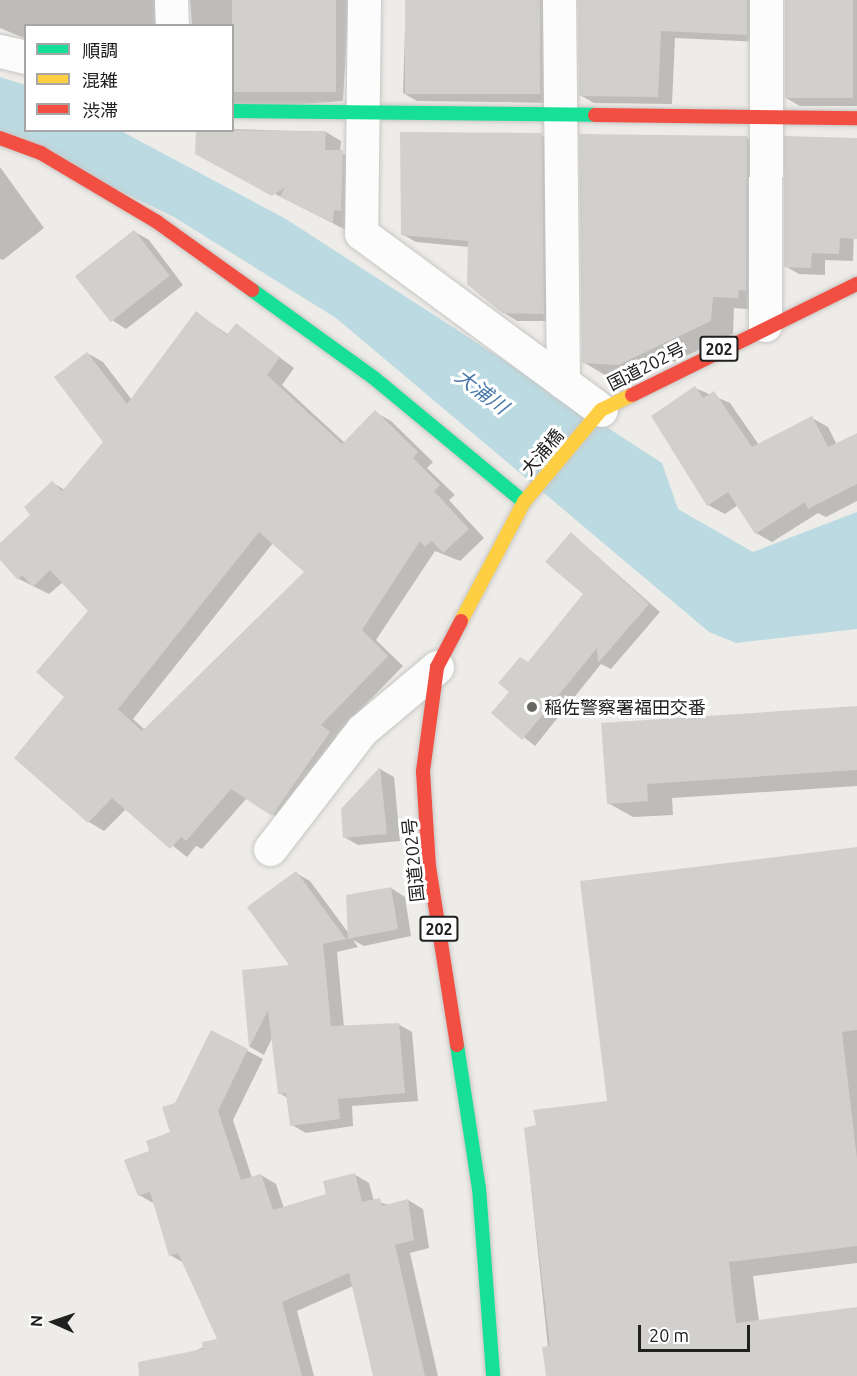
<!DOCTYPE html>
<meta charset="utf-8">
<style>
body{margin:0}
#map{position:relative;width:857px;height:1376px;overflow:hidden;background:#eeece8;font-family:Ubuntu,"Noto Sans JP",sans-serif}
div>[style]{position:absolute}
.water>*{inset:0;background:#bcdae1}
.shadow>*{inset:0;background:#0003}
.building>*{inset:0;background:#d2d0cd;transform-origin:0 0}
.roads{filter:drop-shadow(0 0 2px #c7c6c4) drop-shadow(0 0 2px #c7c6c4)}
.street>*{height:33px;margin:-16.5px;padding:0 16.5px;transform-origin:16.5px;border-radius:16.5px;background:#fcfcfc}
.fast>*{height:14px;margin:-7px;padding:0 7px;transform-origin:7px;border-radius:7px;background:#16e098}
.slow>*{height:14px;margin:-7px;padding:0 7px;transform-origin:7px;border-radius:7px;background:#ffcf43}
.jam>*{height:14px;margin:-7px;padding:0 7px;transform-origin:7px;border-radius:7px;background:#f24e42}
.dots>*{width:16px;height:16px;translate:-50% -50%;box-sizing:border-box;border:3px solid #fff;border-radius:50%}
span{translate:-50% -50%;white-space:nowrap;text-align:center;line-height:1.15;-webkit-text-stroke:6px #fff;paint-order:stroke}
.shield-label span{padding:2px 4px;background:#fff;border:2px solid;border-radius:4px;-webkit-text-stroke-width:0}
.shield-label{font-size:16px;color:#202020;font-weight:700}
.street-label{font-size:18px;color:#202020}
.poi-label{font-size:18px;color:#202020}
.left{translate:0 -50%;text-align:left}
.water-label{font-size:20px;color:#4879a9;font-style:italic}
.legend{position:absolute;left:24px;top:24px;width:210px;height:108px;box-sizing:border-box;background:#fff;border:2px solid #a6a6a6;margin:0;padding:8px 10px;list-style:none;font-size:18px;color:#202020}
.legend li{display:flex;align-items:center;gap:12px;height:30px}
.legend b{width:30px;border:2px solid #a6a6a6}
.north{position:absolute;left:24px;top:1292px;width:60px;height:60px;-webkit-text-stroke:4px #fff;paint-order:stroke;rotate:273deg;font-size:16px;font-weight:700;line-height:24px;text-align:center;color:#202020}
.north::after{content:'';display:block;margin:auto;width:21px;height:27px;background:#202020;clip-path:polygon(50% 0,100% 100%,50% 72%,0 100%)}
.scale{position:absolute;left:638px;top:1325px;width:112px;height:27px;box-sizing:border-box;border:3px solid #202020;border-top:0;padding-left:8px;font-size:18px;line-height:21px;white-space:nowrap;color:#202020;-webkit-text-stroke:4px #fff;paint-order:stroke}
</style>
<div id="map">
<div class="water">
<i style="clip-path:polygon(0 77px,25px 85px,26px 130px,121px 131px,286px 219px,662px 463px,678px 509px,753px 552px,857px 512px,857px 629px,736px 643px,709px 632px,336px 318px,174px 217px,0 133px)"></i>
</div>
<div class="shadow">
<i style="clip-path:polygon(0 0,172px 0,169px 26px,26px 26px,26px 39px,0 28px)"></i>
<i style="clip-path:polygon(190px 0,349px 0,343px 101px,232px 109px,232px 26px,192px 26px)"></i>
<i style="clip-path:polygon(406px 0,558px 0,555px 103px,417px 101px,403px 93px)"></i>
<i style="clip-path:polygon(579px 0,763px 0,761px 42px,675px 38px,672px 104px,594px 103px,580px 95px)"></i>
<i style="clip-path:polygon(786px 0,857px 0,857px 106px,800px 106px,786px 98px)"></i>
<i style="clip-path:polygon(232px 129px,326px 132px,341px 141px,340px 152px,358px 161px,348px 231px,212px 162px)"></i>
<i style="clip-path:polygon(541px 135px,555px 143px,557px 321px,517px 321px,503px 312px,469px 247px,416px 242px,402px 234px)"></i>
<i style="clip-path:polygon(746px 137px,768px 150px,760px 310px,734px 308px,733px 334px,641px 377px,605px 375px,583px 362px)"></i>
<i style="clip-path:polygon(857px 138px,853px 261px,825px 260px,825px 275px,799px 274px,785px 266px)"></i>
<i style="clip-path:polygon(0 167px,44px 228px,3px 260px,0 259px)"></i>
<i style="clip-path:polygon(135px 232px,149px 240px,183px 285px,126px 329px,112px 320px)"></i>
<i style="clip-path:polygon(evenodd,196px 313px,229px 335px,236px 325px,294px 368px,282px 385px,345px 443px,375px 412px,391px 421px,433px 462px,427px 468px,455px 495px,449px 500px,484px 538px,460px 561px,435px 551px,376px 640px,403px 666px,336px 735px,345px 742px,288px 824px,247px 798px,202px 849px,196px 846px,187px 857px,126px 809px,104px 831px,89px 822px,66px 697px,90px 611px,63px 582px,49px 594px,19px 579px,0 558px,0 545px,32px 515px,53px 483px,65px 490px,105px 442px,87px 353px,103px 362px,132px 400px,196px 313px,273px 543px,306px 572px,145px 730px,133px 719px,273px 543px)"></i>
<i style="clip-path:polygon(695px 388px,730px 403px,759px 445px,812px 418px,828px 427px,837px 445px,857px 435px,857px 501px,826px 517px,818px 513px,772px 542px,756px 533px,738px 505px,725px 514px,708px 505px)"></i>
<i style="clip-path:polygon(572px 534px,660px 612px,611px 669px,601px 664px,535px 746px,493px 713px,585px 594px)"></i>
<i style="clip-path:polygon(857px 707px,857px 786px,672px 798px,673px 815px,633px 817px,608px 803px,603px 724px)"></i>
<i style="clip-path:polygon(380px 769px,394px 777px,400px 841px,358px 845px,344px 837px,343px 810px)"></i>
<i style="clip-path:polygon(857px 848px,857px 1263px,753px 1276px,759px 1321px,857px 1309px,857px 1376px,551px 1376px,525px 1129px,609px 1102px)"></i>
<i style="clip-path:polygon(296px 873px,310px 881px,350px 935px,391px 888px,405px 897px,411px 936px,364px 946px,353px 940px,358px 947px,337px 952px,344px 1027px,398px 1024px,412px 1032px,418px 1101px,352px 1106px,353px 1126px,306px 1133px,292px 1125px,288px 1098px,279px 1093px,273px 1036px,264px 1055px,250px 1047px,244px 971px,292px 967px)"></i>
<i style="clip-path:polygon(211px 1032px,263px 1059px,233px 1120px,252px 1178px,261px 1175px,276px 1184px,284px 1208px,328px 1195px,354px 1174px,369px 1183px,374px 1201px,390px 1205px,408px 1200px,423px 1209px,429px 1248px,410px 1253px,438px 1376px,374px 1376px,353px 1286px,297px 1311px,314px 1376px,198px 1376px,193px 1352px,219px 1340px,184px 1263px,170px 1255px,155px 1204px,139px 1195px,151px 1152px,172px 1133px,176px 1104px)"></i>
</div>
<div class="building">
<i style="left:232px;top:0;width:104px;height:92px"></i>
<i style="left:405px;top:0;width:135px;height:94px"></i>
<i style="clip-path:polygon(578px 0,747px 0,747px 35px,661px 31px,658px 97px,579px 96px)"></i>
<i style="left:785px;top:0;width:68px;height:98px"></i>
<i style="clip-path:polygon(196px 130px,326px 131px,325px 150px,343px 150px,341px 211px,334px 210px,333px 223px,280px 197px,285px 187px,272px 196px,195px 154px)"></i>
<i style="clip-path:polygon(400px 132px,542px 133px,544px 314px,502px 313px,467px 284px,468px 241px,401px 235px)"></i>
<i style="clip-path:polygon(579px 134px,747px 136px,746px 291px,739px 290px,738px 298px,713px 297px,711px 321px,618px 365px,582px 363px)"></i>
<i style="clip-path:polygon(784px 136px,857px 138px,857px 239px,840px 238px,839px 254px,812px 253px,811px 268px,784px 267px)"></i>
<i style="left:134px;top:230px;width:58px;height:75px;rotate:52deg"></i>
<i style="clip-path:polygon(evenodd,196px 311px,227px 335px,236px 323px,280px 357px,267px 375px,342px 444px,375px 410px,418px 452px,413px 458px,440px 485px,434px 491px,469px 529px,443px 553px,432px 541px,425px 547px,420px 541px,362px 630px,388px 656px,321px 725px,330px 732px,272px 816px,231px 789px,186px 841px,181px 837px,170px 849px,112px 798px,88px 823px,14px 758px,64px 697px,36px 672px,88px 611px,50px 570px,33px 587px,22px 575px,18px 580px,0 560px,0 543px,30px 515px,24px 507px,52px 481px,62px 491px,103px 442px,54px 377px,87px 352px,127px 404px,196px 311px,259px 532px,304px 572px,142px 731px,118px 709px,259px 532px)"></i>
<i style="clip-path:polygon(695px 386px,703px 398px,714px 391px,752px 447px,812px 416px,828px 447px,857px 433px,857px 484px,808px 509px,805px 502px,755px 534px,728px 492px,707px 506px,651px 416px)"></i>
<i style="clip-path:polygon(571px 532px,649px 604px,598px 663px,597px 648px,522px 740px,491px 713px,509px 692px,498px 683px,520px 657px,528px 662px,583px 594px,545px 562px)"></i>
<i style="clip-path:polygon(857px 706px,857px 770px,647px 784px,648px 801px,607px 804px,601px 723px)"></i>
<i style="clip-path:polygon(380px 767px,387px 834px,343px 838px,341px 809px)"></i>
<i style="clip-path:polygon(857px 847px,857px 1030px,842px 1032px,857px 1159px,857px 1246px,729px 1262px,736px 1323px,857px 1307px,857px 1376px,546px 1376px,542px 1347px,550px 1346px,524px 1128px,536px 1125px,533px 1110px,607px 1101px,580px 881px)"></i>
<i style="clip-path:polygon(296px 871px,346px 939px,323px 944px,331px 1026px,399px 1023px,405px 1093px,338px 1099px,340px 1119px,290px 1126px,286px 1093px,278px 1094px,268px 1010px,249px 1048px,242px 970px,289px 965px,247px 907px)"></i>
<i style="clip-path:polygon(391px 887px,398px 929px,348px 939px,346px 895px)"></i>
<i style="clip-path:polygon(211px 1030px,248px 1049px,218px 1111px,241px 1180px,261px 1174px,273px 1210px,326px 1194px,323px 1181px,355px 1173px,362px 1202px,380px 1198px,382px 1206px,408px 1199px,414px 1240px,395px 1245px,425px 1376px,373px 1376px,349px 1273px,282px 1302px,302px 1376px,139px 1376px,138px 1362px,203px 1349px,202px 1342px,217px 1339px,178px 1253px,169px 1256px,150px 1192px,138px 1196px,124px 1160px,149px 1151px,146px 1141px,170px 1132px,162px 1107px,175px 1103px)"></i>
</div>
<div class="roads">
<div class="street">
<i style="left:171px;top:0;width:26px;rotate:88deg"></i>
<i style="left:364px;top:0;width:233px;rotate:90.7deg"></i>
<i style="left:361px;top:233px;width:298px;rotate:36.4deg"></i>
<i style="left:559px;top:0;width:382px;rotate:89.4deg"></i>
<i style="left:0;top:51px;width:27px;rotate:13deg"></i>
<i style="left:765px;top:325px;width:325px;rotate:-89.8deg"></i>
<i style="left:270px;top:849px;width:150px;rotate:-52.3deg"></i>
<i style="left:362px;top:730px;width:98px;rotate:-40deg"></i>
</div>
<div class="fast">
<i style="left:232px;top:111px;width:363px;rotate:0.6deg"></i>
<i style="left:252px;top:290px;width:150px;rotate:35.8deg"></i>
<i style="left:374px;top:378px;width:195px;rotate:39.6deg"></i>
<i style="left:457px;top:1045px;width:145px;rotate:81.3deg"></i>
<i style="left:479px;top:1188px;width:189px;rotate:85.7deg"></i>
</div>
<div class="slow">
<i style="left:461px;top:621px;width:135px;rotate:-62.1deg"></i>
<i style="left:524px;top:502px;width:120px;rotate:-50.1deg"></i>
<i style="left:601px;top:410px;width:34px;rotate:-26deg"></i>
</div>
<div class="jam">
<i style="left:595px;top:115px;width:262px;rotate:0.7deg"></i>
<i style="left:0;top:138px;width:44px;rotate:20.1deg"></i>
<i style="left:41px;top:153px;width:135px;rotate:30.7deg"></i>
<i style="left:157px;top:222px;width:117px;rotate:35.6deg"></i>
<i style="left:632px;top:395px;width:251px;rotate:-26.3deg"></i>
<i style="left:457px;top:1045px;width:180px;rotate:-98.9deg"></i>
<i style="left:429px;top:867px;width:96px;rotate:-93.6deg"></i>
<i style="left:423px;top:771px;width:105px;rotate:-82.3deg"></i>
<i style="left:437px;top:667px;width:52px;rotate:-62.4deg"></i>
</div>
</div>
<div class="dots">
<i style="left:532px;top:707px;background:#686766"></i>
</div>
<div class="shield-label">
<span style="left:719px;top:349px">202</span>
<span style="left:439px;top:929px">202</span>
</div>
<div class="street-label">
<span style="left:646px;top:366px;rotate:-27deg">国道202号</span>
<span style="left:542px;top:452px;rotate:-50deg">大浦橋</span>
<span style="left:413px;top:860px;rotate:-96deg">国道202号</span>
</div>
<div class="poi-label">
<span class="left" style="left:544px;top:707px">稲佐警察署福田交番</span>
</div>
<div class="water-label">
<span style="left:482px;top:391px;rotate:37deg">大浦川</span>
</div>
<ul class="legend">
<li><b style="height:8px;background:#16e098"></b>順調</li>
<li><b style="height:8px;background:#ffcf43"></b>混雑</li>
<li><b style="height:8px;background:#f24e42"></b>渋滞</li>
</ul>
<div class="north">N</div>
<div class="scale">20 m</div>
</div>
